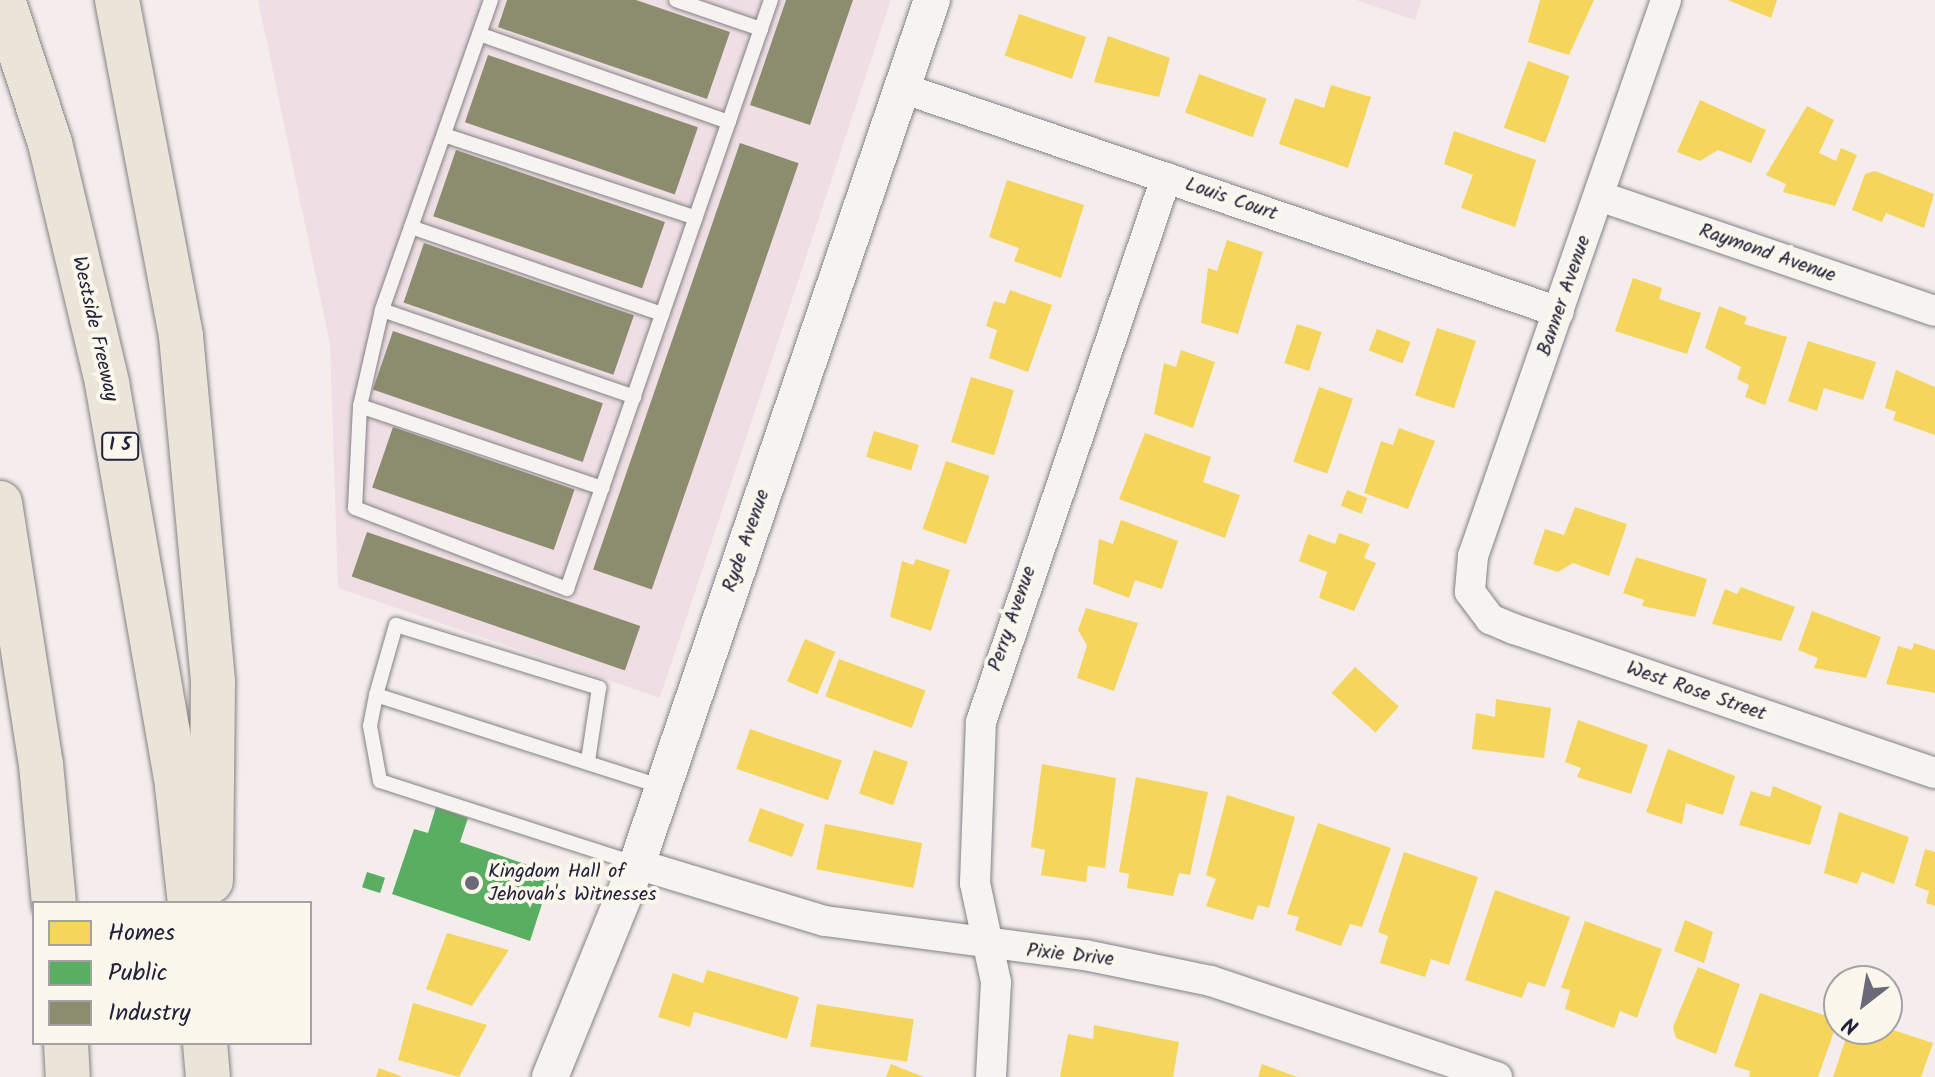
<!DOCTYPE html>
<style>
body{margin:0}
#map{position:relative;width:1935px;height:1077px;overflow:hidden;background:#f4edec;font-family:Kalam,sans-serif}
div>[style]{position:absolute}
.built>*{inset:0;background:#efdfe4}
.homes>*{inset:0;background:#f6d55c;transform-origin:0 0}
.public>*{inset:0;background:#5aae61;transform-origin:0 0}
.industry>*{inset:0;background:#8c8c6e;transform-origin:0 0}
.roads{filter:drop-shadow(0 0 2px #858286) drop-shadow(0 0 2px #858286)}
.service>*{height:14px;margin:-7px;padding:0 7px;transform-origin:7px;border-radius:7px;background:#f6f4f0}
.minor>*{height:30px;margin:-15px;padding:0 15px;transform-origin:15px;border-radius:15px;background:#f6f4f0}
.tertiary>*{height:36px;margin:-18px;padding:0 18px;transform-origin:18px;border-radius:18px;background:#f6f4f0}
.motorway>*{height:44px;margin:-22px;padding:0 22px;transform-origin:22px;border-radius:22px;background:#eae5d8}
.dots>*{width:22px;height:22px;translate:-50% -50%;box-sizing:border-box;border:4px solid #fbf7ec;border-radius:50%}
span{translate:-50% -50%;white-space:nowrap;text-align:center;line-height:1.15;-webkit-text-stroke:8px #fbf7ec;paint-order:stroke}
.shield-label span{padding:2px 6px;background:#fbf7ec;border:2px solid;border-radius:6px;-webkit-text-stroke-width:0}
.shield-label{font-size:18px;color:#22223b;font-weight:700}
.street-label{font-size:20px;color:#22223b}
.poi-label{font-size:20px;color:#22223b}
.left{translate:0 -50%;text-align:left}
.legend{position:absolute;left:32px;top:901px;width:280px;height:144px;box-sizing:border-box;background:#fbf7ec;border:2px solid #a4a2a5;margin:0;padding:10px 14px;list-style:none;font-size:24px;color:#22223b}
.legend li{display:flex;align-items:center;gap:16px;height:40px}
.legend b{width:40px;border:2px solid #a4a2a5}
.north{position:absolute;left:1823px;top:965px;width:80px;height:80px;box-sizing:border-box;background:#fbf7ec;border:2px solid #a4a2a5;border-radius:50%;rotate:211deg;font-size:22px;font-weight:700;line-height:32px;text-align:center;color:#22223b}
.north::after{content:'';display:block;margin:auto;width:28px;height:36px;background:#6c6979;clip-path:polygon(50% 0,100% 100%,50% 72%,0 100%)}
</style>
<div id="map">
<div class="built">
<i style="clip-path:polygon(258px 0,891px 0,660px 698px,338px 588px,330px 344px)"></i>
<i style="clip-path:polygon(1356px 0,1422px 0,1415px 20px)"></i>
</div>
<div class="homes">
<i style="clip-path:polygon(1540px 0,1594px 0,1569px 55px,1528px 42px)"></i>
<i style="clip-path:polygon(1728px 0,1777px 0,1771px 18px)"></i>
<i style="left:1019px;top:14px;width:71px;height:44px;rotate:19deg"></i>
<i style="clip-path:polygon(1108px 36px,1170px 58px,1159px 97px,1094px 82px)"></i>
<i style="left:1528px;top:61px;width:44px;height:71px;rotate:20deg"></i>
<i style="left:1199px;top:74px;width:72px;height:41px;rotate:20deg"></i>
<i style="clip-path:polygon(1331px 85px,1371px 97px,1348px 168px,1279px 144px,1295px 98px,1324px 108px)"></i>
<i style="clip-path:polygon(1700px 100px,1766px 130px,1751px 163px,1718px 150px,1700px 161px,1677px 152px)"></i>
<i style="clip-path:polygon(1807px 106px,1834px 120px,1819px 153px,1836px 161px,1841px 148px,1857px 155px,1835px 206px,1783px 192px,1786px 184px,1766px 175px)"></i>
<i style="clip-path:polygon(1454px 131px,1536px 160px,1515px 227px,1461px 208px,1473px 175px,1444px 164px)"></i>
<i style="clip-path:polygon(1875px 171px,1934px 194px,1924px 228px,1886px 213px,1882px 222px,1852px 210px,1865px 174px)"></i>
<i style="clip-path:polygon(1007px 180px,1084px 205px,1061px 278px,1014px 261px,1019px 248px,989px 237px)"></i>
<i style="clip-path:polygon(1227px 240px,1263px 252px,1238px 334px,1201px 323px,1208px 268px,1217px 271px)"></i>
<i style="clip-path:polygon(1633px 278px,1662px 288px,1659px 299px,1701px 313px,1687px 354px,1615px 331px)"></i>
<i style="clip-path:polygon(1010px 290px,1052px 305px,1028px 372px,989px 358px,997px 330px,986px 326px,994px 301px,1005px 304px)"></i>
<i style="clip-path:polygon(1719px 306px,1747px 317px,1744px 324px,1787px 337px,1765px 405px,1745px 397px,1749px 385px,1737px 379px,1741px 367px,1705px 348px)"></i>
<i style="left:1297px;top:324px;width:26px;height:41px;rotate:18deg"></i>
<i style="left:1437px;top:328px;width:41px;height:71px;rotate:18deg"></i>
<i style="left:1377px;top:329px;width:36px;height:23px;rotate:21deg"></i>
<i style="clip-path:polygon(1808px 341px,1876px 362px,1863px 400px,1824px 388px,1817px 411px,1788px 401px)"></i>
<i style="clip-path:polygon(1181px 350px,1215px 362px,1193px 428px,1154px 414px,1164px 363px,1176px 367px)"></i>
<i style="clip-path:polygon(1896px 370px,1935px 387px,1935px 435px,1893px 420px,1896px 412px,1885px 408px)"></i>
<i style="left:971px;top:377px;width:45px;height:68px;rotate:17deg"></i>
<i style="left:1319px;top:387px;width:36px;height:79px;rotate:19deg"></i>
<i style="clip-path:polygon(1399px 428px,1435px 441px,1408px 509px,1364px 493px,1381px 441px,1393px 445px)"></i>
<i style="left:874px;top:431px;width:47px;height:27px;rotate:17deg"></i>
<i style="clip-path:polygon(1145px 433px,1211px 457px,1203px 482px,1240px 495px,1225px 538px,1119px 499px)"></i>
<i style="left:946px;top:461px;width:46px;height:72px;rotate:19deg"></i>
<i style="left:1347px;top:490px;width:22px;height:17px;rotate:21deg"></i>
<i style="clip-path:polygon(1575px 507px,1627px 524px,1609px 576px,1573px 563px,1558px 572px,1533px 564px,1545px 529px,1564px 535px)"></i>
<i style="clip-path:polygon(1121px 520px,1178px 541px,1162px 589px,1135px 580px,1129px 598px,1093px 584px,1099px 539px,1113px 544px)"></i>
<i style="clip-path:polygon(1339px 533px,1370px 544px,1364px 558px,1376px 563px,1354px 611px,1319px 598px,1327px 572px,1299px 561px,1308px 534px,1335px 544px)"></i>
<i style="clip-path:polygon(1636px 557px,1707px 579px,1695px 617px,1642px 606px,1644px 600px,1623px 593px)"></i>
<i style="clip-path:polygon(916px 559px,950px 570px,931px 631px,890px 617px,902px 561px,913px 565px)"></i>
<i style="clip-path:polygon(1741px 587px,1795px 607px,1781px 641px,1712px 624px,1725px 589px,1737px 594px)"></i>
<i style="clip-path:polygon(1086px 608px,1138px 623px,1114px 691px,1077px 678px,1087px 645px,1078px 630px)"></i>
<i style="clip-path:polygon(1812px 611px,1881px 637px,1866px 678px,1814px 668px,1818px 658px,1798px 650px)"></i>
<i style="left:805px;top:639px;width:33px;height:46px;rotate:23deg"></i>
<i style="clip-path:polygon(1914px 643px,1935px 650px,1935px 693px,1886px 684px,1898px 646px,1912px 650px)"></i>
<i style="left:839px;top:659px;width:92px;height:40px;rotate:20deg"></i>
<i style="left:1355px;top:667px;width:59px;height:35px;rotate:42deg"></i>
<i style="clip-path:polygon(1496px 699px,1551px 708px,1544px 758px,1472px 749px,1476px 713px,1495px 717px)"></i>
<i style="clip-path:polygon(1578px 720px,1648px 745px,1631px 794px,1577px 777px,1581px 768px,1565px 762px)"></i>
<i style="left:750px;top:729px;width:97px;height:42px;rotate:19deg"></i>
<i style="clip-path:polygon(1668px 749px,1735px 776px,1723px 815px,1686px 803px,1682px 824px,1646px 812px)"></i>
<i style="left:874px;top:750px;width:36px;height:46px;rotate:19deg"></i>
<i style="clip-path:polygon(1042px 764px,1116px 778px,1105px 868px,1088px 866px,1086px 882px,1041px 875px,1045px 850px,1031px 847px)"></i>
<i style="clip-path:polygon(1136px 777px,1208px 792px,1190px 875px,1179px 873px,1173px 896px,1127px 888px,1129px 874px,1119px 872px)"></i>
<i style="clip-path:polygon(1773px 786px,1822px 806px,1810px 845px,1739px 825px,1751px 791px,1770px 797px)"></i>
<i style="clip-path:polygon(1227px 795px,1295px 817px,1269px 908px,1258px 905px,1253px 920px,1206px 906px,1216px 879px,1206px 875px)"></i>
<i style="left:760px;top:808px;width:47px;height:35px;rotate:20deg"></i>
<i style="clip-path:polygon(1839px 812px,1909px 837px,1894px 884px,1862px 872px,1857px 884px,1824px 873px)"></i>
<i style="clip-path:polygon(1318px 823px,1391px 848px,1362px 927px,1350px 924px,1341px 946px,1295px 930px,1299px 917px,1287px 914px)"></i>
<i style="left:825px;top:824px;width:99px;height:46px;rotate:11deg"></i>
<i style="clip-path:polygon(1925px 849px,1935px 852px,1935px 906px,1926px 903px,1929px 891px,1915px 886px)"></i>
<i style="clip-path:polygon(1404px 852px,1478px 877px,1449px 965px,1431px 959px,1425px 977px,1380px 963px,1388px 936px,1378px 932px)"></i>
<i style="clip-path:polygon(1495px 890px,1570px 917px,1545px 987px,1528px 982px,1522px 998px,1465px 980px)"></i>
<i style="clip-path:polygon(1685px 920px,1713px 932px,1704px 963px,1674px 951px)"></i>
<i style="clip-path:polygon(1585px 921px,1662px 949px,1637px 1018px,1620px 1011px,1614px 1028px,1565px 1009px,1570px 990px,1561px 988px)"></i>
<i style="clip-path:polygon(447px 933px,509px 950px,472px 1006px,426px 989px)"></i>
<i style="clip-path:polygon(1698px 967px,1740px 984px,1716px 1054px,1676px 1038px,1673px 1027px)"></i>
<i style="clip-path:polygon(707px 970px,799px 997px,787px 1039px,694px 1012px,690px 1027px,658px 1017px,673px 973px,703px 983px)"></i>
<i style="clip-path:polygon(1760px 993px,1838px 1020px,1818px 1077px,1749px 1077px,1750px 1071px,1734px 1066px)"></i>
<i style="clip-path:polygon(413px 1003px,487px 1025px,459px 1077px,398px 1060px)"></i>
<i style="left:817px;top:1004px;width:98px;height:43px;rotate:9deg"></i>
<i style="clip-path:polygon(1094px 1025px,1179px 1042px,1173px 1077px,1060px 1077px,1068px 1034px,1093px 1039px)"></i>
<i style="clip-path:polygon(1887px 1028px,1933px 1043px,1921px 1077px,1833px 1077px,1849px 1029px)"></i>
<i style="clip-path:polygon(891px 1064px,924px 1077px,886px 1077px)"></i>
<i style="clip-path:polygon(1262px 1064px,1297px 1077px,1258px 1077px)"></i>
<i style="clip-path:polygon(379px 1068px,403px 1077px,376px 1077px)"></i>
</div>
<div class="public">
<i style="clip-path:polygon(436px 807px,468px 818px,460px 842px,552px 873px,530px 941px,392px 894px,414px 829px,428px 833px)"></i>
<i style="left:367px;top:872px;width:19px;height:16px;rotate:18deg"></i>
</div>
<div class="industry">
<i style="clip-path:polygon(507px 0,636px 0,730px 32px,707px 99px,498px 27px)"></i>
<i style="clip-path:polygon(786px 0,853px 0,810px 125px,750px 105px)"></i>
<i style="left:488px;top:55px;width:222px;height:71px;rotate:19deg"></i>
<i style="left:740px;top:143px;width:62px;height:451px;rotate:19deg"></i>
<i style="left:456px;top:150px;width:221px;height:70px;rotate:19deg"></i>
<i style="left:424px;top:243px;width:222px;height:63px;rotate:19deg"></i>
<i style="left:393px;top:331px;width:222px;height:62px;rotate:19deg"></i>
<i style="left:393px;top:427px;width:192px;height:64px;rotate:19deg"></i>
<i style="left:367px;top:532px;width:289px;height:47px;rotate:19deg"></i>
</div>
<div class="roads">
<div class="service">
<i style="left:491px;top:0;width:329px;rotate:109.4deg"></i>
<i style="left:382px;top:310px;width:98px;rotate:102.9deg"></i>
<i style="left:360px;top:406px;width:102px;rotate:92.8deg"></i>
<i style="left:355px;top:508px;width:227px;rotate:20.9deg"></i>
<i style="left:567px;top:589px;width:623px;rotate:-70.9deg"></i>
<i style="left:676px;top:0;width:90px;rotate:18.8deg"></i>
<i style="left:479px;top:34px;width:265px;rotate:19.4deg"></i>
<i style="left:444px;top:135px;width:265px;rotate:18.2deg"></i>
<i style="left:411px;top:227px;width:266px;rotate:19.1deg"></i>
<i style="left:382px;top:310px;width:267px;rotate:19deg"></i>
<i style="left:360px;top:406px;width:256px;rotate:18.7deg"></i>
<i style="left:376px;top:695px;width:73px;rotate:-74.1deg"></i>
<i style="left:396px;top:625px;width:213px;rotate:17.2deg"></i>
<i style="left:599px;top:688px;width:74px;rotate:98.6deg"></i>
<i style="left:637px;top:864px;width:270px;rotate:-162.1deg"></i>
<i style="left:380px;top:781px;width:56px;rotate:-100.3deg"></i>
<i style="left:370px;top:726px;width:32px;rotate:-79deg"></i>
<i style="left:376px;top:695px;width:301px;rotate:17.8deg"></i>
</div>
<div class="minor">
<i style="left:1666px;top:0;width:589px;rotate:109.14deg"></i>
<i style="left:1473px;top:556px;width:36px;rotate:95deg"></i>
<i style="left:1470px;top:592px;width:34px;rotate:53deg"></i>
<i style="left:1490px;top:619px;width:26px;rotate:23deg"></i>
<i style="left:1514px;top:629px;width:445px;rotate:18.9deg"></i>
<i style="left:902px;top:88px;width:694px;rotate:18.83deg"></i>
<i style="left:1599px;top:196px;width:355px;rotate:18.9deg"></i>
<i style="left:637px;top:864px;width:196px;rotate:16.9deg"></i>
<i style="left:825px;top:921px;width:262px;rotate:7.5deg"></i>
<i style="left:1085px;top:955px;width:129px;rotate:11.7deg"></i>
<i style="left:1211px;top:981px;width:302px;rotate:18.6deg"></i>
<i style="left:991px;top:1077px;width:95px;rotate:-87deg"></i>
<i style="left:996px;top:982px;width:101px;rotate:-102deg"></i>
<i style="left:975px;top:883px;width:161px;rotate:-87.9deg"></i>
<i style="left:981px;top:722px;width:575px;rotate:-71.22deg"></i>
</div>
<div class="tertiary">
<i style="left:550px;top:1077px;width:230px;rotate:-67.8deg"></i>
<i style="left:637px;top:864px;width:913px;rotate:-71.15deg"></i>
</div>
<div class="motorway">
<i style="left:3px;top:0;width:151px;rotate:71.8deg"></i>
<i style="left:50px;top:143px;width:247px;rotate:76.6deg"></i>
<i style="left:107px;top:383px;width:409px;rotate:80.1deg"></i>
<i style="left:177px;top:786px;width:118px;rotate:83.7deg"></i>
<i style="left:117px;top:0;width:342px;rotate:79.2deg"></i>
<i style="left:181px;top:336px;width:348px;rotate:84.7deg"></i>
<i style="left:213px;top:683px;width:198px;rotate:90.6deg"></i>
<i style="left:0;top:503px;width:264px;rotate:81.1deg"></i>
<i style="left:41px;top:764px;width:140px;rotate:84.7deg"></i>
<i style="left:66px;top:1043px;width:34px;rotate:87deg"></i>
<i style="left:205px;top:1043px;width:34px;rotate:85deg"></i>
</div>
</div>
<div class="dots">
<i style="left:472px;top:883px;background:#6c6979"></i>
</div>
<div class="shield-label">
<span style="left:120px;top:446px">I 5</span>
</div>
<div class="street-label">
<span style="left:1231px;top:200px;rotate:19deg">Louis Court</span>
<span style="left:1767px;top:254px;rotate:19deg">Raymond Avenue</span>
<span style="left:1565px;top:296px;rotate:-71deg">Banner Avenue</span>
<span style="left:94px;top:329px;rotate:77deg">Westside Freeway</span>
<span style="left:747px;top:541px;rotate:-71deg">Ryde Avenue</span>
<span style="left:1013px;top:619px;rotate:-71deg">Perry Avenue</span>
<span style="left:1696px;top:692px;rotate:19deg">West Rose Street</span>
<span style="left:1070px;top:956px;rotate:6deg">Pixie Drive</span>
</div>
<div class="poi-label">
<span class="left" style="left:488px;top:884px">Kingdom Hall of<br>Jehovah's Witnesses</span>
</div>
<ul class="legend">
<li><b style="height:22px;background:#f6d55c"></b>Homes</li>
<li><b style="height:22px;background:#5aae61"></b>Public</li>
<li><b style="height:22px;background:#8c8c6e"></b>Industry</li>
</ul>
<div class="north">N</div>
</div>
